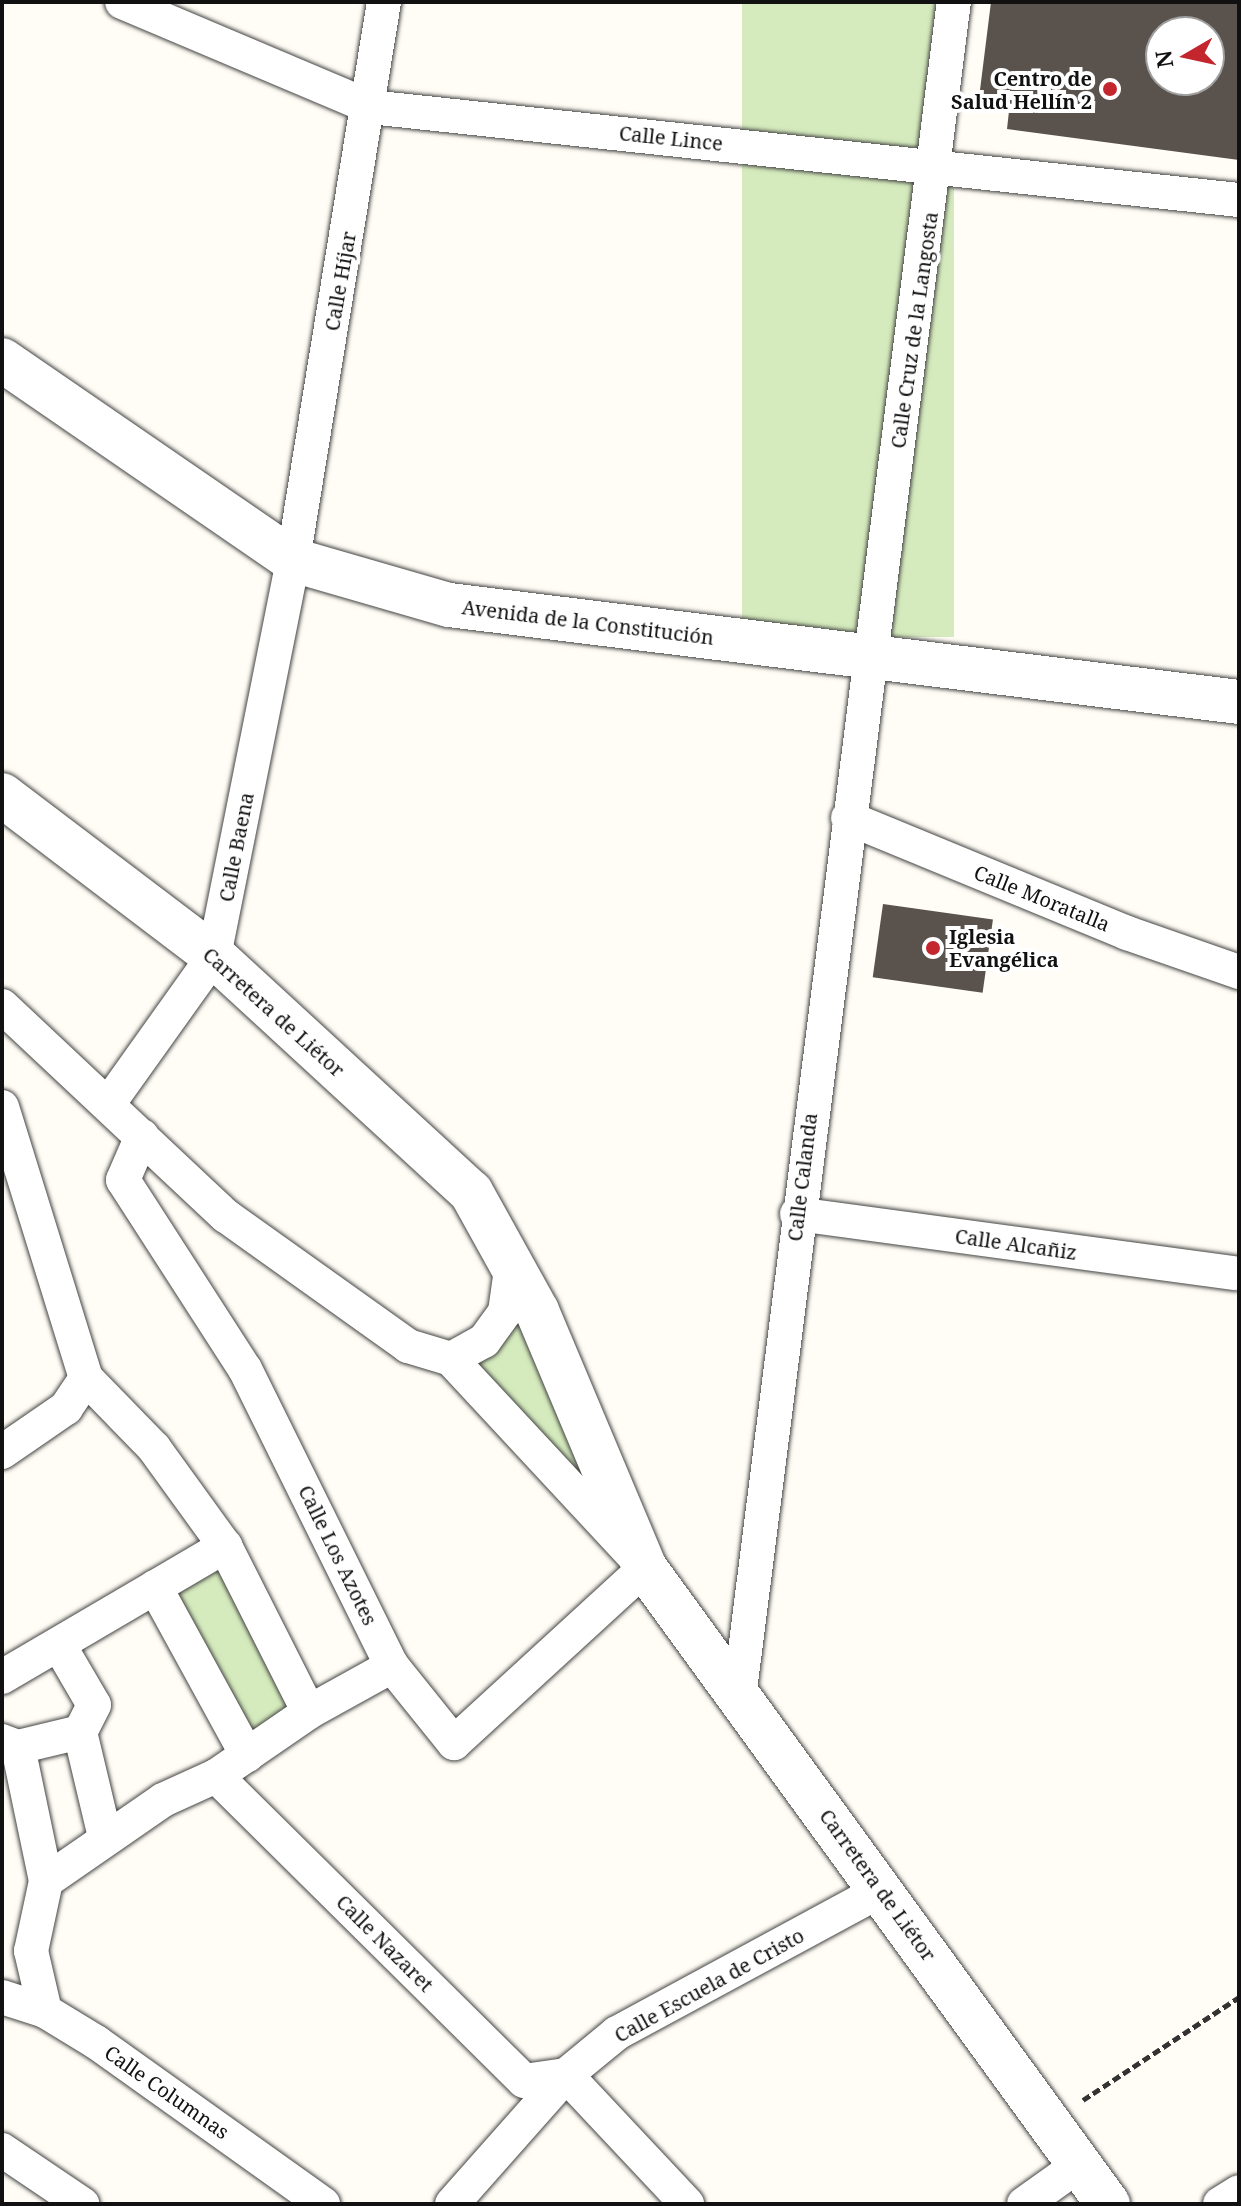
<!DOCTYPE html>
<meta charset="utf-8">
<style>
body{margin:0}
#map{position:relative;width:1241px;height:2206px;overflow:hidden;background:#fffdf5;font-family:"Noto Serif",serif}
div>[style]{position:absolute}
.green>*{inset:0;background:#d5ebbd;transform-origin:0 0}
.building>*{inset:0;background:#5a524d;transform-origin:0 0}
.path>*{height:5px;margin-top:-2.5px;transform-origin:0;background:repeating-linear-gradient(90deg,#333 0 8px,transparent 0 12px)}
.roads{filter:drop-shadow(0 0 2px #444) drop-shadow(0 0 2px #444)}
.minor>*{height:34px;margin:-17px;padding:0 17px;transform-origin:17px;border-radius:17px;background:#fff}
.tertiary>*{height:44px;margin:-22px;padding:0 22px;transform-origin:22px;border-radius:22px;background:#fff}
.dots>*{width:22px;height:22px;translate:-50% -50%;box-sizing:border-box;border:4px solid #fff;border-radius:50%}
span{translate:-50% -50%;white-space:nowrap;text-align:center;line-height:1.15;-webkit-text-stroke:8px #fff;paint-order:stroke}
.poi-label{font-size:20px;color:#111;font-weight:700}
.right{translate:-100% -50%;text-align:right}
.left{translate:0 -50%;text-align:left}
.street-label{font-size:20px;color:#111}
.frame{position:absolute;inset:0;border:4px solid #111;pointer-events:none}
.north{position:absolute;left:1145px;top:16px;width:80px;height:80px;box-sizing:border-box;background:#fff;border:2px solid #a0a0a0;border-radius:50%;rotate:261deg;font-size:22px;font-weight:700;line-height:32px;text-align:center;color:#111}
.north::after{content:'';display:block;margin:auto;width:28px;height:36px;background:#c4262e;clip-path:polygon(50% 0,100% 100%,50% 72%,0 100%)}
</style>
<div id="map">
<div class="green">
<i style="left:742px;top:2px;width:212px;height:635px"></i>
<i style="clip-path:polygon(512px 1263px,645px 1568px,451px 1359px,484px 1341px)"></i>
<i style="left:225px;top:1546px;width:186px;height:81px;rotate:63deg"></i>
</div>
<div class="building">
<i style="clip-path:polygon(evenodd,991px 2px,1239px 2px,1239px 160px,1007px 129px,1010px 102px,979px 98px,991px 2px,1161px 32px,1209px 32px,1209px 80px,1161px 80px,1161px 32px)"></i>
<i style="left:883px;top:904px;width:111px;height:74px;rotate:8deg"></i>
</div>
<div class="path">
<i style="left:1083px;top:2100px;width:187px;rotate:-33.4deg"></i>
</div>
<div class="roads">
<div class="minor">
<i style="left:122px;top:2px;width:269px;rotate:22.9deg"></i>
<i style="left:370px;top:107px;width:874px;rotate:6.11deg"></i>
<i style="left:848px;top:818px;width:302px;rotate:22.4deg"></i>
<i style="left:1127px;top:933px;width:119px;rotate:19.2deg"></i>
<i style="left:2px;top:1006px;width:307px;rotate:43.2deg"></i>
<i style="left:226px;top:1216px;width:224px;rotate:35.5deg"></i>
<i style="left:408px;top:1346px;width:45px;rotate:16.8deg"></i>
<i style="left:451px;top:1359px;width:38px;rotate:-29deg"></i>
<i style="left:484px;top:1341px;width:36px;rotate:-54deg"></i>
<i style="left:505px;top:1312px;width:49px;rotate:-81.9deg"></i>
<i style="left:109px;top:1103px;width:181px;rotate:-54.5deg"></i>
<i style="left:214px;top:956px;width:404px;rotate:-78.7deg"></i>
<i style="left:293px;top:560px;width:565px;rotate:-80.74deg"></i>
<i style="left:2px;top:1107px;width:284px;rotate:72.8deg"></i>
<i style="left:86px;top:1378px;width:98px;rotate:45.8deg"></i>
<i style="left:154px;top:1448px;width:121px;rotate:54.1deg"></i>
<i style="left:225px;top:1546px;width:186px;rotate:63.2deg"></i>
<i style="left:142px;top:1136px;width:48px;rotate:113.4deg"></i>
<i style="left:123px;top:1180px;width:225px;rotate:57.2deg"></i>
<i style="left:245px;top:1369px;width:331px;rotate:63.7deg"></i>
<i style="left:392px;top:1666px;width:99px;rotate:51.2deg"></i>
<i style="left:454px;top:1743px;width:259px;rotate:-42.5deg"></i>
<i style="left:645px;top:1568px;width:285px;rotate:-132.9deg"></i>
<i style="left:797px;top:1214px;width:442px;rotate:7.7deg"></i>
<i style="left:2px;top:1452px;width:78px;rotate:-34.5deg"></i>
<i style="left:66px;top:1408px;width:36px;rotate:-56deg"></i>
<i style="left:155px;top:1587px;width:192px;rotate:61.3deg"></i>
<i style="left:59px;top:1645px;width:69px;rotate:59.7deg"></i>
<i style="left:94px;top:1705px;width:30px;rotate:117deg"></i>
<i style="left:80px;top:1732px;width:108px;rotate:76.6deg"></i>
<i style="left:2px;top:1677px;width:259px;rotate:-30.4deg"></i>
<i style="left:739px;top:1698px;width:1710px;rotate:-82.78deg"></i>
<i style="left:2px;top:1741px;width:17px;rotate:21deg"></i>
<i style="left:18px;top:1747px;width:64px;rotate:-13.6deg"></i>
<i style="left:18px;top:1747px;width:137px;rotate:78.2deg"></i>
<i style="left:216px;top:1776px;width:433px;rotate:44.7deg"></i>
<i style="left:524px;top:2081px;width:42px;rotate:-8.1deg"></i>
<i style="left:566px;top:2075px;width:177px;rotate:46.8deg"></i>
<i style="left:2px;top:1997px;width:45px;rotate:18deg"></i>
<i style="left:45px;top:2011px;width:60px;rotate:31.3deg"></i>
<i style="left:96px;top:2042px;width:279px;rotate:35.5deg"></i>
<i style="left:45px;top:2011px;width:62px;rotate:-103.1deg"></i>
<i style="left:31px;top:1951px;width:72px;rotate:-77.9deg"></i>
<i style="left:46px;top:1881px;width:142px;rotate:-34.7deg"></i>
<i style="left:163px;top:1800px;width:58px;rotate:-24.4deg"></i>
<i style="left:216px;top:1776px;width:113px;rotate:-34.5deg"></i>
<i style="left:309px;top:1712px;width:95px;rotate:-29deg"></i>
<i style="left:2px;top:2150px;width:97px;rotate:34deg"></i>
<i style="left:452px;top:2204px;width:172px;rotate:-48.5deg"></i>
<i style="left:566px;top:2075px;width:66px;rotate:-39.5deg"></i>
<i style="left:617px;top:2033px;width:301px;rotate:-28.4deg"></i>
<i style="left:1024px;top:2204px;width:69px;rotate:-35.5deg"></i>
<i style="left:1220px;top:2204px;width:22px;rotate:-32deg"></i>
</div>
<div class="tertiary">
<i style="left:2px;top:360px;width:353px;rotate:34.5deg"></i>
<i style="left:293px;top:560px;width:162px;rotate:16.1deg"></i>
<i style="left:449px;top:605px;width:796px;rotate:7deg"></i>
<i style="left:2px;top:795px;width:266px;rotate:37.2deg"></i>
<i style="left:214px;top:956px;width:349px;rotate:42.6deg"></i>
<i style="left:471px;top:1192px;width:136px;rotate:61deg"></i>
<i style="left:537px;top:1311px;width:279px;rotate:67.2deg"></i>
<i style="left:645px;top:1568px;width:787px;rotate:53.95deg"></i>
</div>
</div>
<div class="dots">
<i style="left:1110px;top:89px;background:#c4262e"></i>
<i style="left:933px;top:948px;background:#c4262e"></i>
</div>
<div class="poi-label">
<span class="right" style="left:1092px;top:90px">Centro de<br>Salud Hellín 2</span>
<span class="left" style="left:949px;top:948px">Iglesia<br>Evangélica</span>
</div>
<div class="street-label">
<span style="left:671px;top:138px;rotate:6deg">Calle Lince</span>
<span style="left:340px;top:281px;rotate:-80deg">Calle Híjar</span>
<span style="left:914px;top:330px;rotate:-82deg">Calle Cruz de la Langosta</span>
<span style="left:588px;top:622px;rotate:7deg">Avenida de la Constitución</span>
<span style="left:236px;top:847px;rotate:-79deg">Calle Baena</span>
<span style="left:1042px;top:898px;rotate:22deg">Calle Moratalla</span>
<span style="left:274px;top:1012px;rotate:42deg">Carretera de Liétor</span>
<span style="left:802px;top:1177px;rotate:-83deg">Calle Calanda</span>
<span style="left:1016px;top:1244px;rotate:8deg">Calle Alcañiz</span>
<span style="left:338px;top:1555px;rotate:64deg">Calle Los Azotes</span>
<span style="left:878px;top:1885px;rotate:54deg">Carretera de Liétor</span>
<span style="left:385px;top:1943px;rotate:45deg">Calle Nazaret</span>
<span style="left:709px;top:1985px;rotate:-29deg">Calle Escuela de Cristo</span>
<span style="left:167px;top:2092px;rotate:35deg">Calle Columnas</span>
</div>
<div class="frame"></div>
<div class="north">N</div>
</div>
